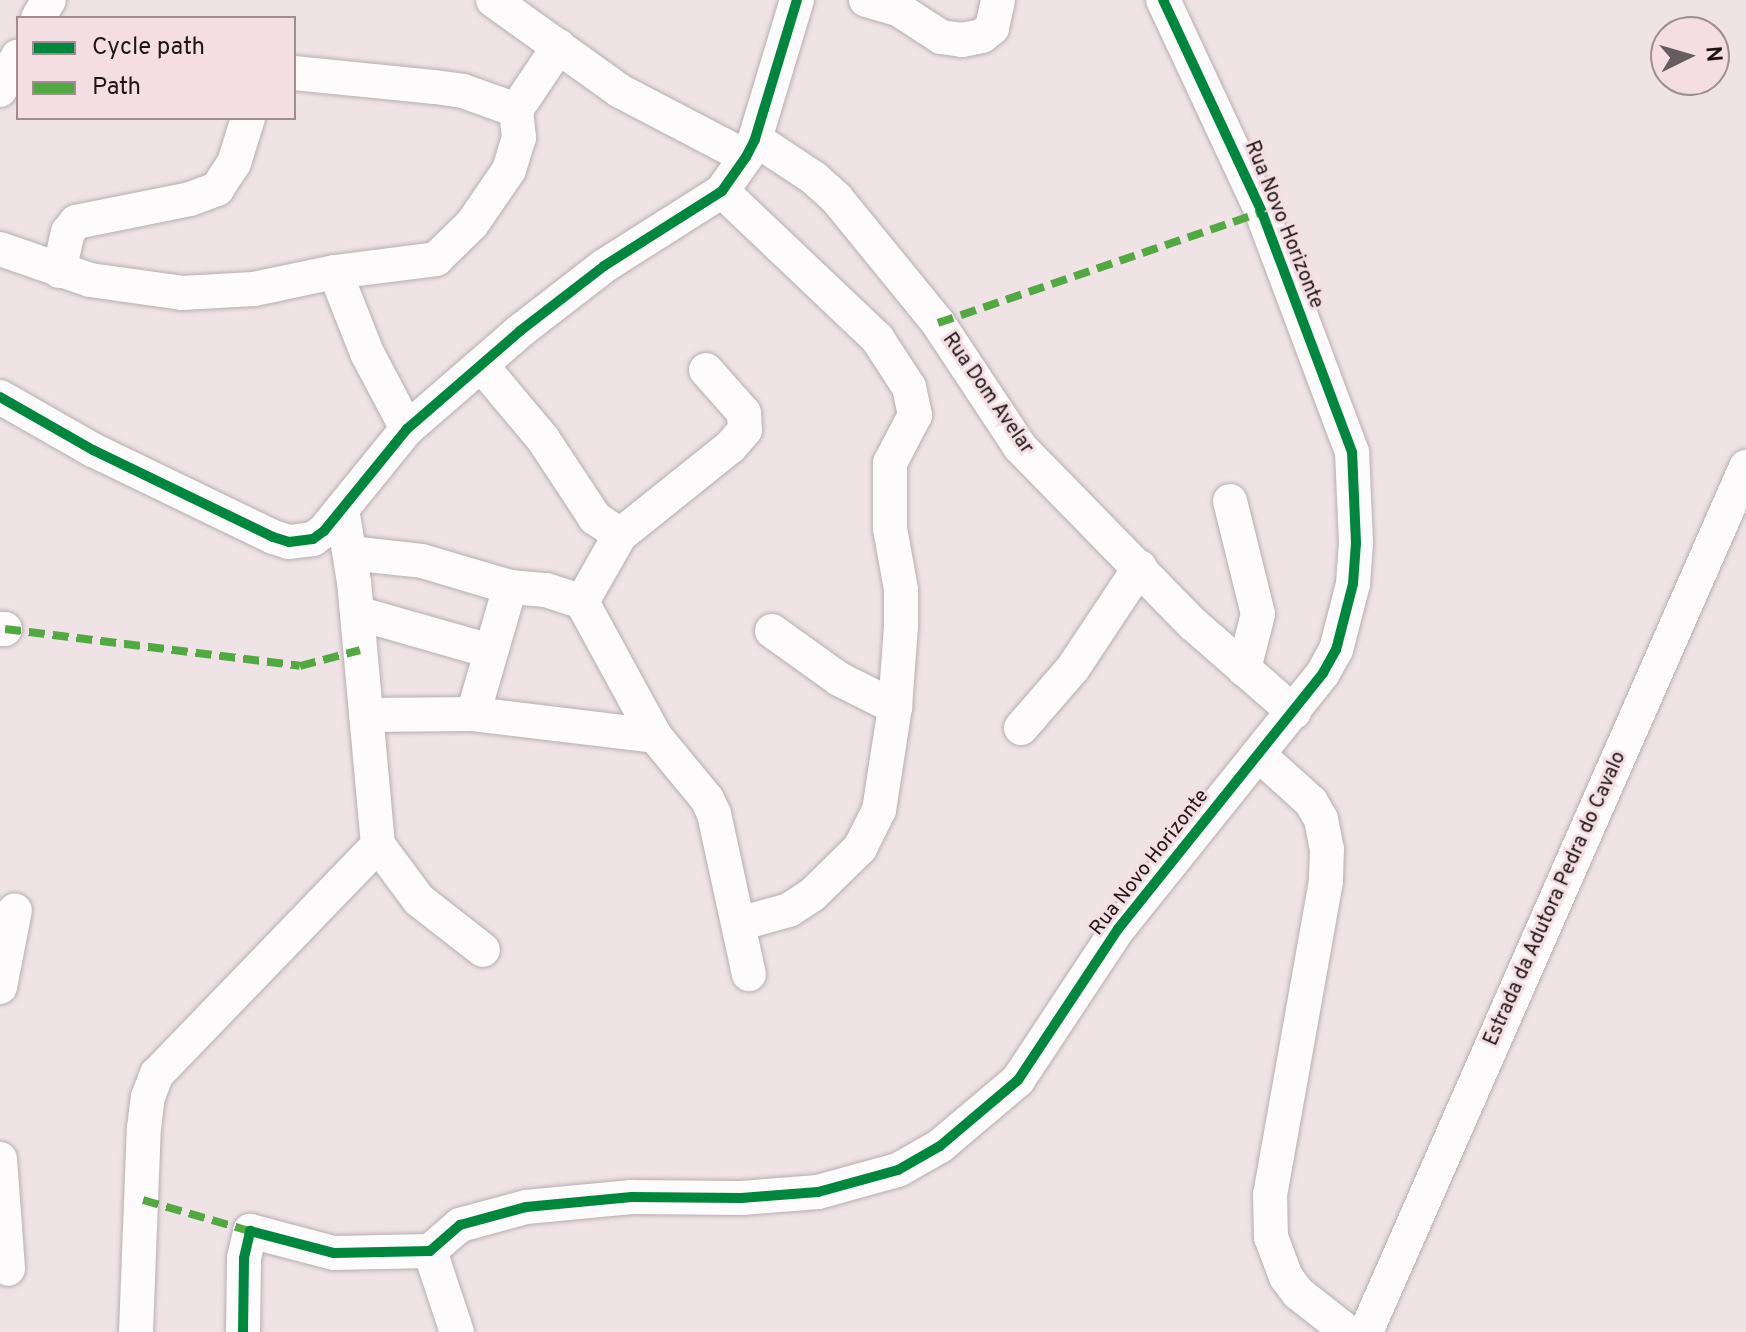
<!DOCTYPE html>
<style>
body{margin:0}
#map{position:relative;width:1746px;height:1332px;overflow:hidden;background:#efe3e6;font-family:Overpass,sans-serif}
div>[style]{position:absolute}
.roads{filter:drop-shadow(0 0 2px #b7aeb1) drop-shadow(0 0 2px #b7aeb1)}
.minor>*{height:34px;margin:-17px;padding:0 17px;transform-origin:17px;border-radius:17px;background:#fdfbfb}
.quiet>*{height:8px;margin-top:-4px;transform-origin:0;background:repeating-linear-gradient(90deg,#52a942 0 16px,transparent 0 24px)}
.cycleway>*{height:10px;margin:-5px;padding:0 5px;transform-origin:5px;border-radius:5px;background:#00873e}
span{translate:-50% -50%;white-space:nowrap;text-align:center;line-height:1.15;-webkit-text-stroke:6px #f4dee4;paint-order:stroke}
.street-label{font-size:20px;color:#1d1518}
.legend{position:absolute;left:16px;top:16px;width:280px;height:104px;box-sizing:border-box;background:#f4dee4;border:2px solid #9e8e92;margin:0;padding:10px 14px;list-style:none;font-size:24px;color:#1d1518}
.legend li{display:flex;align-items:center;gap:16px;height:40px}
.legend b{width:40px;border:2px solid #9e8e92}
.north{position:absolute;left:1650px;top:16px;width:80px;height:80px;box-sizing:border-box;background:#f4dee4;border:2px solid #9e8e92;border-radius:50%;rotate:85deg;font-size:22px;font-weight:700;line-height:32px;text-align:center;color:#1d1518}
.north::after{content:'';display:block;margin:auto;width:28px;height:36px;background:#665d60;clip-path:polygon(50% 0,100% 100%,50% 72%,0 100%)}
</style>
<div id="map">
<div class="roads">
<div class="minor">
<i style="left:493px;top:0;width:156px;rotate:35.6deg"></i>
<i style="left:620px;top:91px;width:142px;rotate:27.6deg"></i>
<i style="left:866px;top:0;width:33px;rotate:16deg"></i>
<i style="left:898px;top:9px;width:51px;rotate:33.1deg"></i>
<i style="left:941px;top:37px;width:21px;rotate:8deg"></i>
<i style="left:962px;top:40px;width:20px;rotate:-11deg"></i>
<i style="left:982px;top:36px;width:13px;rotate:-39deg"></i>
<i style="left:992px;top:28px;width:29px;rotate:-78deg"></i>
<i style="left:38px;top:18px;width:21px;rotate:-59deg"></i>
<i style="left:294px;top:73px;width:142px;rotate:5.7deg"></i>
<i style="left:435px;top:87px;width:28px;rotate:8deg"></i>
<i style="left:463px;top:91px;width:56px;rotate:19.7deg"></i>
<i style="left:0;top:90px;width:38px;rotate:-62deg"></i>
<i style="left:755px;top:139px;width:71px;rotate:33.5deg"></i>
<i style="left:814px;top:178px;width:31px;rotate:42deg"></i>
<i style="left:837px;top:199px;width:160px;rotate:50.8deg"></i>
<i style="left:938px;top:323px;width:149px;rotate:56.5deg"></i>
<i style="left:1020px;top:447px;width:248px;rotate:45.7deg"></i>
<i style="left:1193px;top:624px;width:134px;rotate:41.1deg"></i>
<i style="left:722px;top:191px;width:214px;rotate:43.5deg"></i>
<i style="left:877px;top:338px;width:59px;rotate:56.9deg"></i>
<i style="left:909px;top:387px;width:29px;rotate:78deg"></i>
<i style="left:915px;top:415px;width:54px;rotate:117.5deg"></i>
<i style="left:890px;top:463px;width:65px;rotate:90deg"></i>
<i style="left:890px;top:528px;width:63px;rotate:79.9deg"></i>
<i style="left:901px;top:590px;width:36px;rotate:90deg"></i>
<i style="left:901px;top:626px;width:81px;rotate:94.2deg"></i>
<i style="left:895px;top:707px;width:104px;rotate:98.8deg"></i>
<i style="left:879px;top:810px;width:42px;rotate:116.6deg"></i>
<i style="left:860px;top:848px;width:67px;rotate:135.6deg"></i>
<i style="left:812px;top:895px;width:27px;rotate:147deg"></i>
<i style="left:789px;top:910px;width:52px;rotate:164.4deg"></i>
<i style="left:0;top:249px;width:95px;rotate:19deg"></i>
<i style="left:90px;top:280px;width:93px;rotate:8deg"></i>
<i style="left:182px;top:293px;width:72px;rotate:-3.2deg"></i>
<i style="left:254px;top:289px;width:83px;rotate:-11.9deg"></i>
<i style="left:335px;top:272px;width:102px;rotate:-7.3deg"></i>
<i style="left:436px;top:259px;width:50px;rotate:-44.2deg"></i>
<i style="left:472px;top:224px;width:65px;rotate:-55.6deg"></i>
<i style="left:509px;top:170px;width:34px;rotate:-73deg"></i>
<i style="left:519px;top:138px;width:28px;rotate:-96deg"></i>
<i style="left:516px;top:110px;width:77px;rotate:-56.1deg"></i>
<i style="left:59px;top:271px;width:40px;rotate:-77deg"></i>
<i style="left:68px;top:232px;width:13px;rotate:-51deg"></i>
<i style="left:76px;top:222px;width:116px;rotate:-11.4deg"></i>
<i style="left:190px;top:199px;width:29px;rotate:-20deg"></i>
<i style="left:217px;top:189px;width:31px;rotate:-57deg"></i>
<i style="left:234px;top:163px;width:47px;rotate:-72.7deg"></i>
<i style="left:335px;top:272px;width:87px;rotate:68.4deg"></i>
<i style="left:367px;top:353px;width:86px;rotate:62.2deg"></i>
<i style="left:481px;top:365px;width:97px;rotate:50deg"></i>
<i style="left:543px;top:439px;width:95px;rotate:56.6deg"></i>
<i style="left:595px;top:518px;width:30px;rotate:34deg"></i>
<i style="left:706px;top:370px;width:57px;rotate:48.5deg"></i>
<i style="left:744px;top:413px;width:17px;rotate:87deg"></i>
<i style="left:745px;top:430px;width:23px;rotate:131deg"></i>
<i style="left:730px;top:447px;width:141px;rotate:141.3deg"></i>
<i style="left:620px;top:535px;width:77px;rotate:119.6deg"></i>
<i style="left:582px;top:602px;width:153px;rotate:61.4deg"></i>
<i style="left:655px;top:736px;width:82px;rotate:50.5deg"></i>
<i style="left:707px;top:799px;width:17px;rotate:65deg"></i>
<i style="left:714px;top:814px;width:164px;rotate:77.7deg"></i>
<i style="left:0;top:397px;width:107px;rotate:29.7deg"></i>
<i style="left:93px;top:450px;width:200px;rotate:25.8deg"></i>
<i style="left:273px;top:537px;width:17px;rotate:17deg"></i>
<i style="left:289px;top:542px;width:24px;rotate:-7deg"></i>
<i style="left:313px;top:539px;width:14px;rotate:-36deg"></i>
<i style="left:324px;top:531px;width:132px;rotate:-50.9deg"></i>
<i style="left:407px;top:429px;width:150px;rotate:-40.9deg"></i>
<i style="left:520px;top:331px;width:106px;rotate:-37.7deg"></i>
<i style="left:604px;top:266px;width:140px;rotate:-32.4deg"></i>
<i style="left:722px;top:191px;width:42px;rotate:-54.8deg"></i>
<i style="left:746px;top:157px;width:20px;rotate:-63deg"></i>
<i style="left:755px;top:139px;width:145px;rotate:-73.2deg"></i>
<i style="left:1230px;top:501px;width:116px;rotate:76.1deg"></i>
<i style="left:1258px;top:614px;width:57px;rotate:104.3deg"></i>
<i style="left:350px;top:553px;width:72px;rotate:6.3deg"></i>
<i style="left:422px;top:561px;width:92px;rotate:16.5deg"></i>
<i style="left:510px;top:587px;width:36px;rotate:5deg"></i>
<i style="left:546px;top:590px;width:38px;rotate:18deg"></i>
<i style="left:510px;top:587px;width:132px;rotate:106.2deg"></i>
<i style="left:473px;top:714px;width:183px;rotate:6.9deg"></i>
<i style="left:357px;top:613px;width:138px;rotate:15.9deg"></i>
<i style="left:0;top:629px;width:5px"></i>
<i style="left:772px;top:631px;width:82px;rotate:35.6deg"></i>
<i style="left:839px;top:679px;width:63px;rotate:26.6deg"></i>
<i style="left:366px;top:715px;width:107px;rotate:-0.5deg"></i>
<i style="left:1021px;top:728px;width:79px;rotate:-49.1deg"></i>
<i style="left:1073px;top:668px;width:121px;rotate:-56.4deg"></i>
<i style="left:1259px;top:755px;width:70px;rotate:42.1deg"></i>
<i style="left:1311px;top:802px;width:20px;rotate:60deg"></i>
<i style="left:1321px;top:819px;width:31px;rotate:79deg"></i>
<i style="left:1327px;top:849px;width:32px;rotate:92deg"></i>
<i style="left:1326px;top:881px;width:318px;rotate:100.1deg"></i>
<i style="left:1270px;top:1194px;width:43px;rotate:88.7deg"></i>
<i style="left:1271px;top:1237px;width:43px;rotate:69.4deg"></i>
<i style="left:1286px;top:1277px;width:20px;rotate:53deg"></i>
<i style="left:1298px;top:1293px;width:63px;rotate:38deg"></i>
<i style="left:378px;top:845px;width:69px;rotate:53.3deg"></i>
<i style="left:419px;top:900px;width:81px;rotate:38deg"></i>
<i style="left:0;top:987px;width:78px;rotate:-79deg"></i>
<i style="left:0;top:1159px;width:110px;rotate:85.8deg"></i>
<i style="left:430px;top:1251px;width:85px;rotate:71.6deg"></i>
<i style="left:136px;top:1332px;width:204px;rotate:-87.8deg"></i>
<i style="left:144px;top:1128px;width:31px;rotate:-83deg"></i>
<i style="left:148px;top:1097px;width:25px;rotate:-69deg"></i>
<i style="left:157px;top:1074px;width:318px;rotate:-46deg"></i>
<i style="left:378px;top:845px;width:264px;rotate:-95.2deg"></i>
<i style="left:354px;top:582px;width:74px;rotate:-99.3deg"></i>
<i style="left:243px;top:1332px;width:74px;rotate:-89.2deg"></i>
<i style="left:244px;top:1258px;width:28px;rotate:-77deg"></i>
<i style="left:250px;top:1231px;width:87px;rotate:14.7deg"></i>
<i style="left:334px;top:1253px;width:96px;rotate:-1.2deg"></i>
<i style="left:430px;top:1251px;width:40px;rotate:-41deg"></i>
<i style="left:460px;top:1225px;width:68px;rotate:-15.3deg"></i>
<i style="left:526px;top:1207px;width:106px;rotate:-5.4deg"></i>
<i style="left:632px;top:1197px;width:109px;rotate:0.5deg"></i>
<i style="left:741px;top:1198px;width:77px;rotate:-4.5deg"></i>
<i style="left:818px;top:1192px;width:83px;rotate:-15.4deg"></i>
<i style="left:898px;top:1170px;width:48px;rotate:-29.7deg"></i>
<i style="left:940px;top:1146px;width:102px;rotate:-40.2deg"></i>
<i style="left:1018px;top:1080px;width:181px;rotate:-56.5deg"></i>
<i style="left:1118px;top:929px;width:328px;rotate:-51.3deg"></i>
<i style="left:1323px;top:673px;width:26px;rotate:-61deg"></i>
<i style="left:1336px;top:650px;width:68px;rotate:-75.6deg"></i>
<i style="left:1353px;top:584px;width:41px;rotate:-85.8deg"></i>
<i style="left:1356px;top:543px;width:91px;rotate:-92.5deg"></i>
<i style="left:1352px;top:452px;width:256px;rotate:-110.6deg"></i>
<i style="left:1262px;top:212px;width:234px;rotate:-115deg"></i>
<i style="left:1366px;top:1332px;width:945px;rotate:-66.28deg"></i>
</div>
</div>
<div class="quiet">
<i style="left:938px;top:323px;width:342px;rotate:-18.9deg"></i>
<i style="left:5px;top:629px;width:297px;rotate:7.1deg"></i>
<i style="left:300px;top:666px;width:62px;rotate:-14.9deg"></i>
<i style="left:143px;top:1200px;width:111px;rotate:16.2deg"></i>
</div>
<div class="cycleway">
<i style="left:0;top:397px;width:107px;rotate:29.7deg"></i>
<i style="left:93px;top:450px;width:200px;rotate:25.8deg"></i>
<i style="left:273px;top:537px;width:17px;rotate:17deg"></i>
<i style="left:289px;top:542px;width:24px;rotate:-7deg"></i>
<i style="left:313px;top:539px;width:14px;rotate:-36deg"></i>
<i style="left:324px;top:531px;width:132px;rotate:-50.9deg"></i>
<i style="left:407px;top:429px;width:150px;rotate:-40.9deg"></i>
<i style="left:520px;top:331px;width:106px;rotate:-37.7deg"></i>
<i style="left:604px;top:266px;width:140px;rotate:-32.4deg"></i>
<i style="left:722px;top:191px;width:42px;rotate:-54.8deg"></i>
<i style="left:746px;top:157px;width:20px;rotate:-63deg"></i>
<i style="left:755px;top:139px;width:145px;rotate:-73.2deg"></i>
<i style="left:243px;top:1332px;width:74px;rotate:-89.2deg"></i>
<i style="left:244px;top:1258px;width:28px;rotate:-77deg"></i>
<i style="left:250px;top:1231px;width:87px;rotate:14.7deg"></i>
<i style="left:334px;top:1253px;width:96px;rotate:-1.2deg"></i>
<i style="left:430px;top:1251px;width:40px;rotate:-41deg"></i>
<i style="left:460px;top:1225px;width:68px;rotate:-15.3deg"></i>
<i style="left:526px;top:1207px;width:106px;rotate:-5.4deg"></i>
<i style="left:632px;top:1197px;width:109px;rotate:0.5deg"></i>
<i style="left:741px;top:1198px;width:77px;rotate:-4.5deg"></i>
<i style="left:818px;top:1192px;width:83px;rotate:-15.4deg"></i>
<i style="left:898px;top:1170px;width:48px;rotate:-29.7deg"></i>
<i style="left:940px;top:1146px;width:102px;rotate:-40.2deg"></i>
<i style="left:1018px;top:1080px;width:181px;rotate:-56.5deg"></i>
<i style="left:1118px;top:929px;width:328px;rotate:-51.3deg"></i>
<i style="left:1323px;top:673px;width:26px;rotate:-61deg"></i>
<i style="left:1336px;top:650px;width:68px;rotate:-75.6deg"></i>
<i style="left:1353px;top:584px;width:41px;rotate:-85.8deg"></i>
<i style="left:1356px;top:543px;width:91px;rotate:-92.5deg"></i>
<i style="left:1352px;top:452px;width:256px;rotate:-110.6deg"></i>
<i style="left:1262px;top:212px;width:234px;rotate:-115deg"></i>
</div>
<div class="street-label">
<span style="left:1283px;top:225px;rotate:68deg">Rua Novo Horizonte</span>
<span style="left:987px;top:394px;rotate:55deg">Rua Dom Avelar</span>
<span style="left:1150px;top:863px;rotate:-52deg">Rua Novo Horizonte</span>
<span style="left:1556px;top:899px;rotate:-66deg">Estrada da Adutora Pedra do Cavalo</span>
</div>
<ul class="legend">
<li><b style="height:10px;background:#00873e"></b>Cycle path</li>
<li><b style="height:10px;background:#52a942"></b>Path</li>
</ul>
<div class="north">N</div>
</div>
